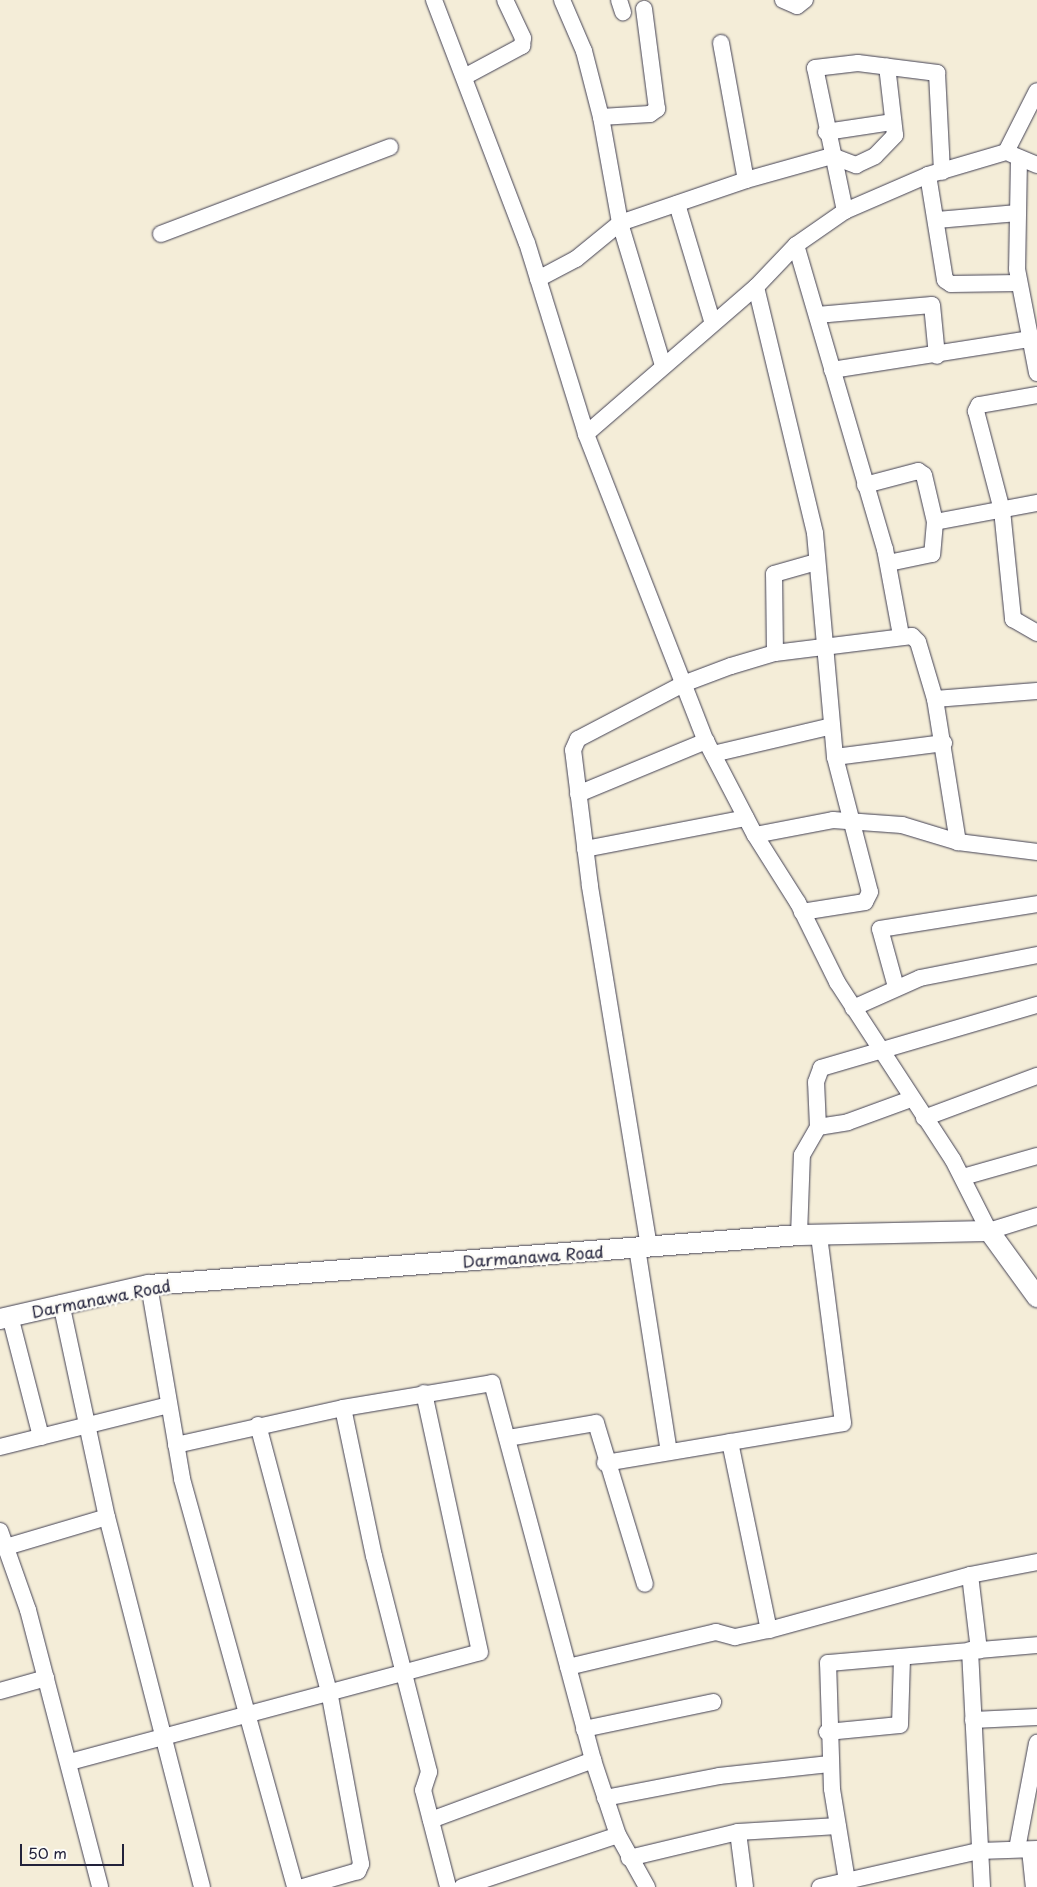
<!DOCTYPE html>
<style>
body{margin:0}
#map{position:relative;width:1037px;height:1887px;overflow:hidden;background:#f4edd8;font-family:"Playpen Sans",sans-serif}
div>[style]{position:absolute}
.roads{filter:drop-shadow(0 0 1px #424053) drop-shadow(0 0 1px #424053)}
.minor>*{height:16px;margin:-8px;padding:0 8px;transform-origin:8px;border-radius:8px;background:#fff}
.tertiary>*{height:20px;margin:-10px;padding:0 10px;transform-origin:10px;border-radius:10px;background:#fff}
span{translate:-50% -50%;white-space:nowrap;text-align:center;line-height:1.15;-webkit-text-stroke:5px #fdfcf7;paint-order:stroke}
.street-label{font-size:16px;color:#22223b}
.scale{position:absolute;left:20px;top:1844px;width:104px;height:22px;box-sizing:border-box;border:2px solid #22223b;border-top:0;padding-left:6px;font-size:15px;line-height:18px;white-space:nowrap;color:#22223b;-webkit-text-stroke:4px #fdfcf7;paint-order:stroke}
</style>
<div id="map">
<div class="roads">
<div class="minor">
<i style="left:434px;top:0;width:260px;rotate:69.1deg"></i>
<i style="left:527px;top:243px;width:200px;rotate:72.8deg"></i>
<i style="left:586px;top:434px;width:330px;rotate:68.7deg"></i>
<i style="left:706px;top:741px;width:106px;rotate:62.5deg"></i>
<i style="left:755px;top:835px;width:80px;rotate:57.7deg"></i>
<i style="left:798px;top:903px;width:88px;rotate:63.7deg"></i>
<i style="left:837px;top:982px;width:212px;rotate:56.9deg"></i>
<i style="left:953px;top:1160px;width:80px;rotate:63.1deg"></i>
<i style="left:989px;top:1231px;width:50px;rotate:-17.4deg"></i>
<i style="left:562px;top:0;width:56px;rotate:66.7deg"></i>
<i style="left:584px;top:51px;width:68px;rotate:75.6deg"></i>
<i style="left:601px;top:117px;width:108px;rotate:79.8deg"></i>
<i style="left:620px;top:223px;width:148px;rotate:73.2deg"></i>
<i style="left:619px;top:0;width:13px;rotate:72deg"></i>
<i style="left:783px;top:0;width:15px;rotate:23deg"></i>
<i style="left:797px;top:6px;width:10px;rotate:-37deg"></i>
<i style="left:721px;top:43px;width:139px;rotate:79.7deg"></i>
<i style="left:466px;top:76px;width:64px;rotate:-28.2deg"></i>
<i style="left:522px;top:46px;width:8px;rotate:-83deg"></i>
<i style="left:523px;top:38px;width:42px;rotate:-115.3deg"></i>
<i style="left:601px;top:117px;width:49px;rotate:-3.5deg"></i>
<i style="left:650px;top:114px;width:9px;rotate:-36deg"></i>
<i style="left:657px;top:109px;width:101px;rotate:-97.4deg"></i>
<i style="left:826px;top:132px;width:68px;rotate:-8.5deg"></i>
<i style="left:1011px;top:154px;width:28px;rotate:23deg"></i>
<i style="left:1019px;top:158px;width:111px;rotate:91deg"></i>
<i style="left:1017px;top:269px;width:106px;rotate:79.1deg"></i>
<i style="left:928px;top:175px;width:106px;rotate:80.8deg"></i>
<i style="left:945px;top:280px;width:7px;rotate:34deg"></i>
<i style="left:951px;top:284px;width:68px;rotate:-0.8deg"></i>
<i style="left:677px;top:204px;width:122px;rotate:73.3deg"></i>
<i style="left:845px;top:211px;width:146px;rotate:-101.8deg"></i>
<i style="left:815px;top:68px;width:43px;rotate:-6.6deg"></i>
<i style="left:858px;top:63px;width:80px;rotate:7.2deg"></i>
<i style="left:937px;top:73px;width:99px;rotate:87.1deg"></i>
<i style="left:937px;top:220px;width:81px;rotate:-4.9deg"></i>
<i style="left:161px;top:234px;width:245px;rotate:-20.8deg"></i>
<i style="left:796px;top:245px;width:317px;rotate:73.7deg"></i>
<i style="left:885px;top:549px;width:87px;rotate:79.5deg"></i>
<i style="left:538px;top:279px;width:43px;rotate:-27.8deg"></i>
<i style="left:576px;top:259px;width:57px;rotate:-39.3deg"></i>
<i style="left:620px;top:223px;width:133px;rotate:-18.8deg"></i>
<i style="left:746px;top:180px;width:89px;rotate:-15.6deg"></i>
<i style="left:832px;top:156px;width:26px;rotate:21deg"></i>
<i style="left:856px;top:165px;width:21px;rotate:-25deg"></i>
<i style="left:875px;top:156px;width:29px;rotate:-46deg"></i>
<i style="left:895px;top:135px;width:69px;rotate:-96.6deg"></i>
<i style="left:756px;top:287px;width:253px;rotate:76.5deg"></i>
<i style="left:815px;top:533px;width:225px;rotate:84.9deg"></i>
<i style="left:835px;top:757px;width:139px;rotate:75.5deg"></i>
<i style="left:870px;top:892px;width:11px;rotate:117deg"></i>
<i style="left:865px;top:902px;width:64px;rotate:171deg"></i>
<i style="left:817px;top:315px;width:115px;rotate:-5deg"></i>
<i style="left:932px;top:305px;width:51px;rotate:84.4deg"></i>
<i style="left:832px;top:370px;width:201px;rotate:-8.9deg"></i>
<i style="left:1037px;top:395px;width:59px;rotate:170.2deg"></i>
<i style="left:979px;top:405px;width:7px;rotate:117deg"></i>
<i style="left:976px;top:411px;width:102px;rotate:75.3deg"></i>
<i style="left:1002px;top:510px;width:110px;rotate:84.2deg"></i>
<i style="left:1013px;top:619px;width:28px;rotate:30deg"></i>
<i style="left:586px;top:434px;width:225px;rotate:-40.9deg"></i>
<i style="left:756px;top:287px;width:58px;rotate:-46.4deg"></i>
<i style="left:796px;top:245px;width:60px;rotate:-34.8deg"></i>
<i style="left:845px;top:211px;width:90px;rotate:-23.4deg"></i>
<i style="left:928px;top:175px;width:81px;rotate:-16.4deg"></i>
<i style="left:1006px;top:152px;width:68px;rotate:-63.1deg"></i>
<i style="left:865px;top:485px;width:55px;rotate:-14.8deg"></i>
<i style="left:918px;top:471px;width:7px;rotate:34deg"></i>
<i style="left:924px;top:475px;width:48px;rotate:76.8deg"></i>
<i style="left:935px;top:522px;width:32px;rotate:95deg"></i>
<i style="left:932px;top:554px;width:45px;rotate:168.4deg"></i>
<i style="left:935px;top:522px;width:104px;rotate:-10.6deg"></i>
<i style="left:775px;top:653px;width:79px;rotate:-90.7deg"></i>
<i style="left:774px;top:574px;width:44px;rotate:-15.9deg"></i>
<i style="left:935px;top:699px;width:102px;rotate:-4.5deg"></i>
<i style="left:713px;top:754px;width:122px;rotate:-13.2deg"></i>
<i style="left:835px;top:757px;width:110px;rotate:-7.3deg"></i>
<i style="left:578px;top:794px;width:139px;rotate:-22.5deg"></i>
<i style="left:755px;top:835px;width:79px;rotate:-10.9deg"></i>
<i style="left:833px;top:820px;width:69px;rotate:4.1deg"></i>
<i style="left:902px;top:825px;width:59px;rotate:16.9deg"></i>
<i style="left:958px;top:842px;width:80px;rotate:7.2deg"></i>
<i style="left:585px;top:849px;width:164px;rotate:-10.9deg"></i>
<i style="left:896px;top:987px;width:60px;rotate:-105.4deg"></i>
<i style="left:880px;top:929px;width:159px;rotate:-9deg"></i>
<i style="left:853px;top:1008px;width:73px;rotate:-24.1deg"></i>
<i style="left:920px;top:978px;width:119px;rotate:-11.1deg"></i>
<i style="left:924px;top:1118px;width:121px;rotate:-20.4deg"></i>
<i style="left:818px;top:1127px;width:30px;rotate:-9deg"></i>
<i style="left:848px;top:1122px;width:67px;rotate:-20.1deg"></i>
<i style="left:963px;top:1177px;width:77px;rotate:-15.8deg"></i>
<i style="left:799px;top:1235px;width:80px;rotate:-87.9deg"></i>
<i style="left:802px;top:1155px;width:32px;rotate:-60deg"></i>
<i style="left:818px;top:1127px;width:45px;rotate:-92.5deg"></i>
<i style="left:816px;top:1082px;width:15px;rotate:-70deg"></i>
<i style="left:821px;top:1068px;width:225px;rotate:-16.3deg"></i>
<i style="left:649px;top:1247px;width:366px;rotate:-99.3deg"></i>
<i style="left:590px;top:886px;width:137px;rotate:-97.1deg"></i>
<i style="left:573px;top:750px;width:12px;rotate:-66deg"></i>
<i style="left:578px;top:739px;width:119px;rotate:-27.6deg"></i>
<i style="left:683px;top:684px;width:51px;rotate:-20.6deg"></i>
<i style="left:731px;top:666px;width:46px;rotate:-16.5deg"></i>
<i style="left:775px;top:653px;width:138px;rotate:-7.1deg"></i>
<i style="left:912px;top:636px;width:8px;rotate:45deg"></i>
<i style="left:918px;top:642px;width:59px;rotate:73.4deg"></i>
<i style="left:935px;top:699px;width:145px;rotate:80.9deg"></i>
<i style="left:637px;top:1248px;width:206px;rotate:81.1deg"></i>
<i style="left:149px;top:1285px;width:197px;rotate:80.3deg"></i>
<i style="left:182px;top:1479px;width:423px;rotate:74.5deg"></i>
<i style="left:61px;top:1303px;width:219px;rotate:77.9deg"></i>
<i style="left:107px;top:1517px;width:382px;rotate:75.6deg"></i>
<i style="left:10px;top:1316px;width:125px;rotate:75.6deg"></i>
<i style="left:343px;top:1408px;width:151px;rotate:78.2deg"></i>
<i style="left:374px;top:1556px;width:223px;rotate:75.7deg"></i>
<i style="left:429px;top:1772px;width:19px;rotate:108deg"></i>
<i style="left:423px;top:1790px;width:100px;rotate:75.5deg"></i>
<i style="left:258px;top:1425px;width:275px;rotate:75.1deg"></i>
<i style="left:329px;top:1691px;width:176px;rotate:79.5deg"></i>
<i style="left:361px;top:1864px;width:8px;rotate:113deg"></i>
<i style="left:358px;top:1871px;width:57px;rotate:163.8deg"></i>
<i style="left:508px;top:1438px;width:89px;rotate:-9.7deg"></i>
<i style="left:596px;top:1423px;width:168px;rotate:73.1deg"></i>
<i style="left:730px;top:1442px;width:192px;rotate:78.3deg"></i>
<i style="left:176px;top:1445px;width:171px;rotate:-12.5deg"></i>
<i style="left:343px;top:1408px;width:151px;rotate:-9.5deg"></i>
<i style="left:492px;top:1383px;width:390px;rotate:75deg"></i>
<i style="left:593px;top:1760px;width:79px;rotate:71.6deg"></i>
<i style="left:618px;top:1835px;width:60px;rotate:60.9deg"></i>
<i style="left:0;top:1447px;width:174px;rotate:-14deg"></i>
<i style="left:605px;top:1463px;width:241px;rotate:-9.5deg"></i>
<i style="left:843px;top:1423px;width:190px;rotate:-97.3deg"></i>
<i style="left:0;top:1531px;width:84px;rotate:70.5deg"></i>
<i style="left:28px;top:1610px;width:286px;rotate:75.4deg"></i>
<i style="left:6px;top:1547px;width:105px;rotate:-16.5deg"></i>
<i style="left:970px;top:1575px;width:76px;rotate:83.2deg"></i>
<i style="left:970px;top:1650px;width:237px;rotate:87.1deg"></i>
<i style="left:568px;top:1667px;width:152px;rotate:-13.3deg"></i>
<i style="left:716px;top:1632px;width:20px;rotate:15deg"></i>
<i style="left:735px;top:1637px;width:35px;rotate:-12deg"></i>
<i style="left:769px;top:1630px;width:208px;rotate:-15.3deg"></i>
<i style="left:970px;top:1575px;width:68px;rotate:-11deg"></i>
<i style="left:0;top:1691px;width:48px;rotate:-15.8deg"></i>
<i style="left:973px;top:1720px;width:64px;rotate:-2.7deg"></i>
<i style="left:584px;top:1729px;width:132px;rotate:-11.8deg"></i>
<i style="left:827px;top:1732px;width:73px;rotate:-5.5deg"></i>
<i style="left:900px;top:1725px;width:68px;rotate:-88.3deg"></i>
<i style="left:70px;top:1762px;width:424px;rotate:-15deg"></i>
<i style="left:480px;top:1652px;width:265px;rotate:-102.2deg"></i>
<i style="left:605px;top:1798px;width:116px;rotate:-10.9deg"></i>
<i style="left:719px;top:1776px;width:111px;rotate:-6.2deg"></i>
<i style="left:431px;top:1820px;width:173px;rotate:-20.3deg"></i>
<i style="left:738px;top:1832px;width:55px;rotate:82.7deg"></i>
<i style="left:1017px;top:1849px;width:108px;rotate:-79.3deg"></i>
<i style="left:1030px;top:1850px;width:37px;rotate:84deg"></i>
<i style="left:629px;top:1858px;width:112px;rotate:-13.4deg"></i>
<i style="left:738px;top:1832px;width:100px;rotate:-3.4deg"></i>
<i style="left:462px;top:1887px;width:164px;rotate:-18.4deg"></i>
<i style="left:820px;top:1887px;width:163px;rotate:-12.8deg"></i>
<i style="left:979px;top:1851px;width:58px;rotate:-2deg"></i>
<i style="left:848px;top:1887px;width:99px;rotate:-99.3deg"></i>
<i style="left:832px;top:1789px;width:126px;rotate:-91.8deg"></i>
<i style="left:828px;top:1663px;width:210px;rotate:-4.9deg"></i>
</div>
<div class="tertiary">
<i style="left:0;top:1319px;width:153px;rotate:-12.9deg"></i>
<i style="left:149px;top:1285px;width:652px;rotate:-4.4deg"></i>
<i style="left:799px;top:1235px;width:190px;rotate:-1.2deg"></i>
<i style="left:989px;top:1231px;width:82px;rotate:54deg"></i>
</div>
</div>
<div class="street-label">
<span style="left:533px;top:1256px;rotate:-4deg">Darmanawa Road</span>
<span style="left:101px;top:1298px;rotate:-11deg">Darmanawa Road</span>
</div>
<div class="scale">50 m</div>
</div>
